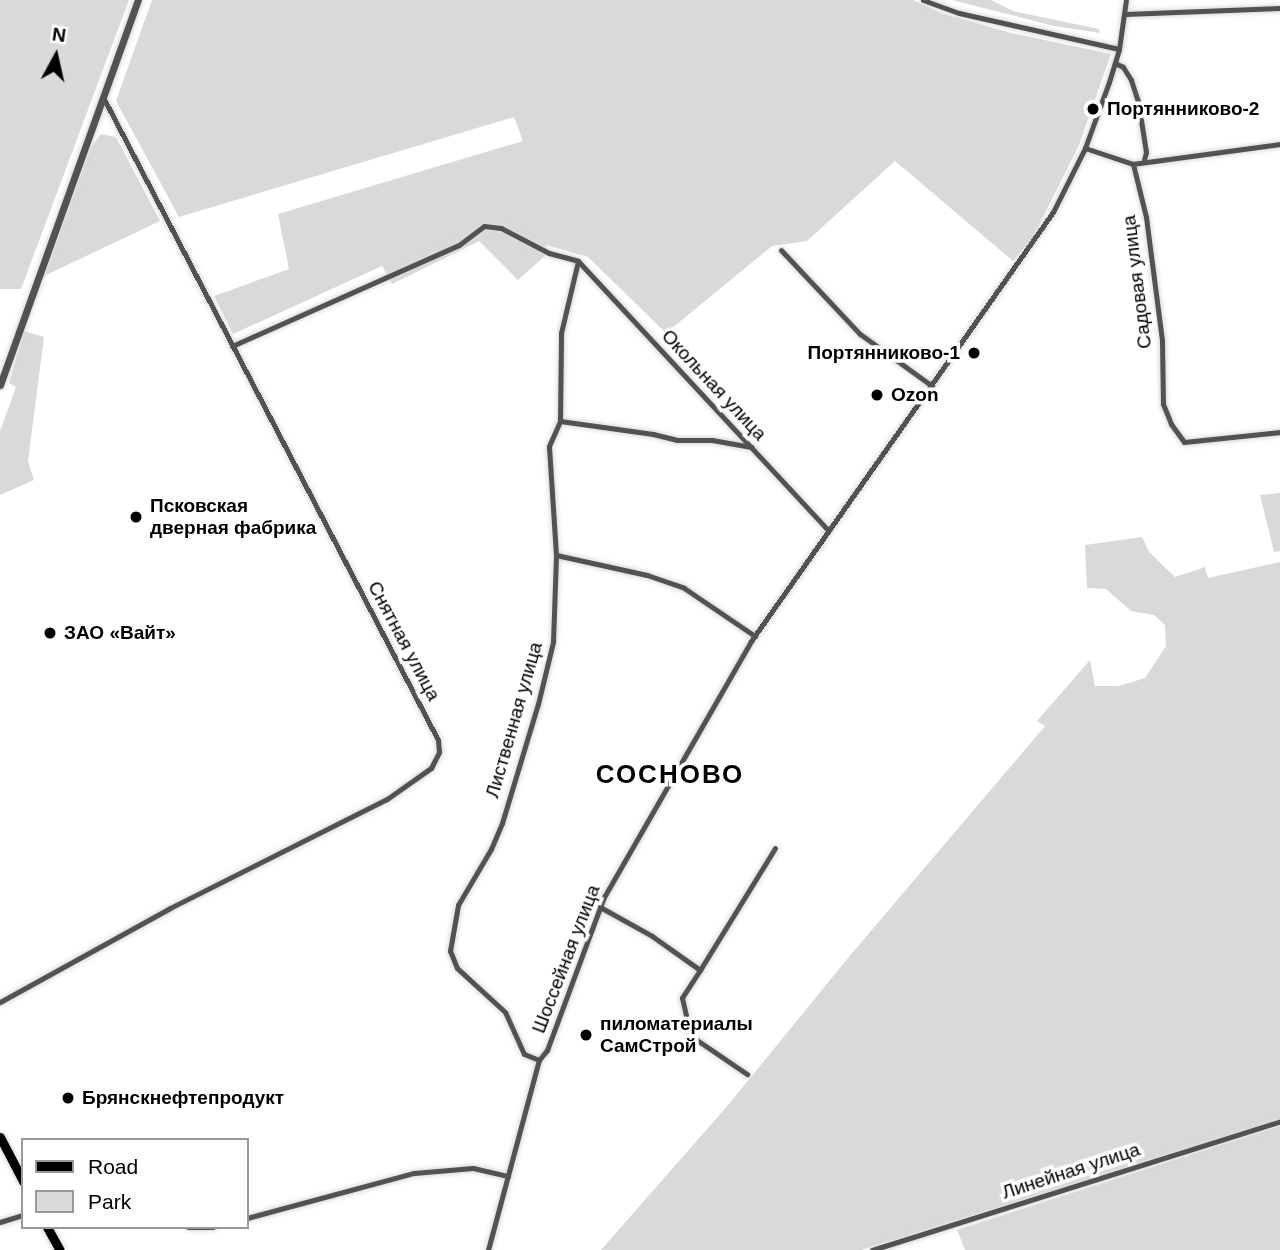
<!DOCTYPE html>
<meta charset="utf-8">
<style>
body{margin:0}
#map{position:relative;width:1280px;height:1250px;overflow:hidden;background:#fff;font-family:Helvetica,sans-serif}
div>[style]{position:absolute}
.green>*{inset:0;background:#d9d9d9}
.roads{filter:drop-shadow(0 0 2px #dbdbdb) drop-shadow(0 0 2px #dbdbdb)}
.minor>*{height:5px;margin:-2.5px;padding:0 2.5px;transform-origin:2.5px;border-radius:2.5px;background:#525252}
.tertiary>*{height:7px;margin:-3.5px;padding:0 3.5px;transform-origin:3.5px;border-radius:3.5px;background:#525252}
.primary>*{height:9px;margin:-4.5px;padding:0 4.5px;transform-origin:4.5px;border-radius:4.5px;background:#000}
.dots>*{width:19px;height:19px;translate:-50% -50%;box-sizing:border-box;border:4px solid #fff;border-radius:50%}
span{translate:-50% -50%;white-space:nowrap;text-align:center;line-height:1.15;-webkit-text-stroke:7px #fff;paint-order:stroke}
.poi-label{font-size:19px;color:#000;font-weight:700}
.left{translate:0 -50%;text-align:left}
.right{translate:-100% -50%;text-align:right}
.street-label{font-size:19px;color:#000}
.district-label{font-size:26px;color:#000;font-weight:700;letter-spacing:2px}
.legend{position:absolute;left:21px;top:1138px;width:228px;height:91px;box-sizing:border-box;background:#fff;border:2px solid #999;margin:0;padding:9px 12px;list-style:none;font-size:21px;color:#000}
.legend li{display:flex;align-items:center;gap:14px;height:35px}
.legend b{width:35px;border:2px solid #999}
.north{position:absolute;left:21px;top:21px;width:70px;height:70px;-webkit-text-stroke:5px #fff;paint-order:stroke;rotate:8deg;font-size:19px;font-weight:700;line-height:28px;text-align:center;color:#000}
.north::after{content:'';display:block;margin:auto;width:24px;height:32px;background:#000;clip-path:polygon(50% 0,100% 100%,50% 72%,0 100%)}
</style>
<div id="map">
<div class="green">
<i style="clip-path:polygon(0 0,129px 0,21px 289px,0 289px)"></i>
<i style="clip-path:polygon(152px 0,913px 0,941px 13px,1011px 33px,1111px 54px,1079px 145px,1033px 237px,1013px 261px,895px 161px,807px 241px,772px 246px,666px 333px,588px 257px,546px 245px,546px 255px,518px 280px,479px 241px,392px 284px,382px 266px,233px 334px,214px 296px,289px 269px,278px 214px,523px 141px,514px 117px,179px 217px,116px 101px)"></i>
<i style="clip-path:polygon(952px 0,991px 0,1013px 11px,1099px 29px,1100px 33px,1054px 26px)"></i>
<i style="clip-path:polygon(101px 134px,116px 137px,160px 221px,44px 276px,91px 147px)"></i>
<i style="clip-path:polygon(24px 331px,44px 337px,28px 461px,34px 480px,0 495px,0 431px,16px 387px,9px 383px)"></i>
<i style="clip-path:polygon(1280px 493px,1280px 551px,1274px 552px,1260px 495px)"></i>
<i style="clip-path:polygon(1142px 537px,1149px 552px,1175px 577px,1205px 567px,1208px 578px,1280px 562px,1280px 1119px,861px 1250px,601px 1250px,729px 1104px,848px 958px,1045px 726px,1037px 721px,1090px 660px,1095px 686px,1119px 686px,1145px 678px,1166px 646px,1165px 625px,1154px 615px,1131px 611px,1106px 589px,1087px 588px,1085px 545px)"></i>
<i style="clip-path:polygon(1280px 1126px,1280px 1250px,965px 1250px,957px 1230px)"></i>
</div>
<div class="roads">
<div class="minor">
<i style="left:923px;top:0;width:38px;rotate:20deg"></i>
<i style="left:959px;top:13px;width:164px;rotate:12.7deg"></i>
<i style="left:1125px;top:14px;width:155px;rotate:-2.2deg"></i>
<i style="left:1115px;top:63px;width:9px;rotate:27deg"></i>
<i style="left:1123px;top:67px;width:15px;rotate:58deg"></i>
<i style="left:1131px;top:80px;width:22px;rotate:72deg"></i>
<i style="left:1138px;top:101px;width:52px;rotate:81.1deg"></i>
<i style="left:1146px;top:152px;width:8px;rotate:104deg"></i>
<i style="left:1085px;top:148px;width:51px;rotate:18.4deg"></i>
<i style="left:1133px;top:164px;width:55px;rotate:76.2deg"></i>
<i style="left:1146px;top:217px;width:125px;rotate:82.6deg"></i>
<i style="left:1162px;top:341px;width:63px;rotate:89.1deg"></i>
<i style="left:1163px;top:404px;width:22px;rotate:68deg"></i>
<i style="left:1171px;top:424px;width:22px;rotate:54deg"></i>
<i style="left:1184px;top:442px;width:97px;rotate:-5.9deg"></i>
<i style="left:1133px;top:164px;width:148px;rotate:-7.7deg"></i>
<i style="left:781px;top:250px;width:115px;rotate:46.8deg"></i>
<i style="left:860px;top:334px;width:89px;rotate:35.8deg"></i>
<i style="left:232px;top:346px;width:248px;rotate:-24deg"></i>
<i style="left:459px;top:245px;width:31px;rotate:-37deg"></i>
<i style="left:484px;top:226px;width:17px;rotate:7deg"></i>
<i style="left:501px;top:228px;width:54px;rotate:27.5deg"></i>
<i style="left:549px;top:253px;width:30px;rotate:15deg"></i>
<i style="left:578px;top:261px;width:367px;rotate:47.1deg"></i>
<i style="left:560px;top:421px;width:94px;rotate:8deg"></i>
<i style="left:653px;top:434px;width:25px;rotate:14deg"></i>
<i style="left:677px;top:440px;width:35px"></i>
<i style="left:712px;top:440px;width:40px;rotate:10deg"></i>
<i style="left:556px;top:555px;width:93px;rotate:12.4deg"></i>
<i style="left:647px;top:575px;width:39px;rotate:19deg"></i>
<i style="left:684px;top:588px;width:86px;rotate:34.1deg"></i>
<i style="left:600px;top:907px;width:60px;rotate:29.1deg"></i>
<i style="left:652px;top:936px;width:59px;rotate:35.3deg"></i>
<i style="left:700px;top:970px;width:143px;rotate:-58.4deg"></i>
<i style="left:700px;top:970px;width:33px;rotate:123deg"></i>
<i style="left:682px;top:998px;width:39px;rotate:77deg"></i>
<i style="left:691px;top:1036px;width:68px;rotate:34.2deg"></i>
<i style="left:0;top:1002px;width:194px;rotate:-28.9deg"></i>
<i style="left:170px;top:908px;width:243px;rotate:-26.7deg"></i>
<i style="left:387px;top:799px;width:54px;rotate:-35.2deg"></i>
<i style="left:431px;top:768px;width:18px;rotate:-63deg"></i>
<i style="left:439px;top:752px;width:12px;rotate:-95deg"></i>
<i style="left:438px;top:740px;width:725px;rotate:-117.52deg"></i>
<i style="left:539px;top:1060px;width:16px;rotate:-158deg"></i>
<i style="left:524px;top:1054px;width:46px;rotate:-114.3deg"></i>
<i style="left:505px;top:1012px;width:65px;rotate:-137.5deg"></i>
<i style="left:457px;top:968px;width:18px;rotate:-112deg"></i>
<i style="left:450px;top:951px;width:47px;rotate:-80.1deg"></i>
<i style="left:458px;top:905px;width:65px;rotate:-59.5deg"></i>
<i style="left:491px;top:849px;width:28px;rotate:-67deg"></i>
<i style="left:502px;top:823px;width:124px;rotate:-73.2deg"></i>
<i style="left:538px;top:704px;width:64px;rotate:-76.4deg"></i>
<i style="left:553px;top:642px;width:87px;rotate:-88deg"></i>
<i style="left:556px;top:555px;width:109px;rotate:-93.7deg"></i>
<i style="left:549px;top:446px;width:27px;rotate:-66deg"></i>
<i style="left:560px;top:421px;width:88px;rotate:-89.3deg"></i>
<i style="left:561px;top:333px;width:74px;rotate:-76.7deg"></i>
<i style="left:247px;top:1218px;width:173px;rotate:-15.1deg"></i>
<i style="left:414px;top:1173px;width:59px;rotate:-4.8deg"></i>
<i style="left:473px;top:1168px;width:36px;rotate:13deg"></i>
<i style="left:0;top:1222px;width:24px;rotate:-17deg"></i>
<i style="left:188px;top:1227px;width:25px"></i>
<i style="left:488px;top:1250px;width:197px;rotate:-75deg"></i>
<i style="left:539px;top:1060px;width:13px;rotate:-51deg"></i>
<i style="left:547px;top:1050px;width:163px;rotate:-69.6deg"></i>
<i style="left:604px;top:897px;width:295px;rotate:-60.1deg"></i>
<i style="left:751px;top:641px;width:525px;rotate:-54.86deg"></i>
<i style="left:1053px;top:212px;width:72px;rotate:-63.4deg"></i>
<i style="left:1085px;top:148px;width:70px;rotate:-70deg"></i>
<i style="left:1109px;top:82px;width:34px;rotate:-73deg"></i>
<i style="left:1119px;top:49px;width:49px;rotate:-81.9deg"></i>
<i style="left:872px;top:1250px;width:428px;rotate:-17.5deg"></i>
</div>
<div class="tertiary">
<i style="left:0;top:385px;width:409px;rotate:-70.3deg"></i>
</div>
<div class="primary">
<i style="left:0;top:1137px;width:50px;rotate:62.4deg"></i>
<i style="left:47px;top:1227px;width:26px;rotate:61deg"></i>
</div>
</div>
<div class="dots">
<i style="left:1093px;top:109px;background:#000"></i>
<i style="left:974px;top:353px;background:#000"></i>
<i style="left:877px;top:395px;background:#000"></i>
<i style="left:136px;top:517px;background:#000"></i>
<i style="left:50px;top:633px;background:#000"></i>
<i style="left:586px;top:1035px;background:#000"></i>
<i style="left:68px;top:1098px;background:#000"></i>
</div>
<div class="poi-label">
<span class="left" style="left:1107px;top:109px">Портянниково-2</span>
<span class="right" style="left:960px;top:353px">Портянниково-1</span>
<span class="left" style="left:891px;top:395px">Ozon</span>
<span class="left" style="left:150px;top:517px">Псковская<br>дверная фабрика</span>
<span class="left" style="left:64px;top:633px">ЗАО «Вайт»</span>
<span class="left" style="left:600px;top:1035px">пиломатериалы<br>СамСтрой</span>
<span class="left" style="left:82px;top:1098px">Брянскнефтепродукт</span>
</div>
<div class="street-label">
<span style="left:1137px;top:282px;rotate:-97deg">Садовая улица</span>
<span style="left:714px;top:385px;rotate:47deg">Окольная улица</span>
<span style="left:404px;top:641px;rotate:62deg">Снятная улица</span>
<span style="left:514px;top:720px;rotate:-74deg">Лиственная улица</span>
<span style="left:566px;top:959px;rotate:-69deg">Шоссейная улица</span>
<span style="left:1071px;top:1171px;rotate:-18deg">Линейная улица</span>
</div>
<div class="district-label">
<span style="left:670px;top:775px">СОСНОВО</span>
</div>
<ul class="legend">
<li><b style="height:9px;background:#000"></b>Road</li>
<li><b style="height:19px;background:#d9d9d9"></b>Park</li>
</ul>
<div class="north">N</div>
</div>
